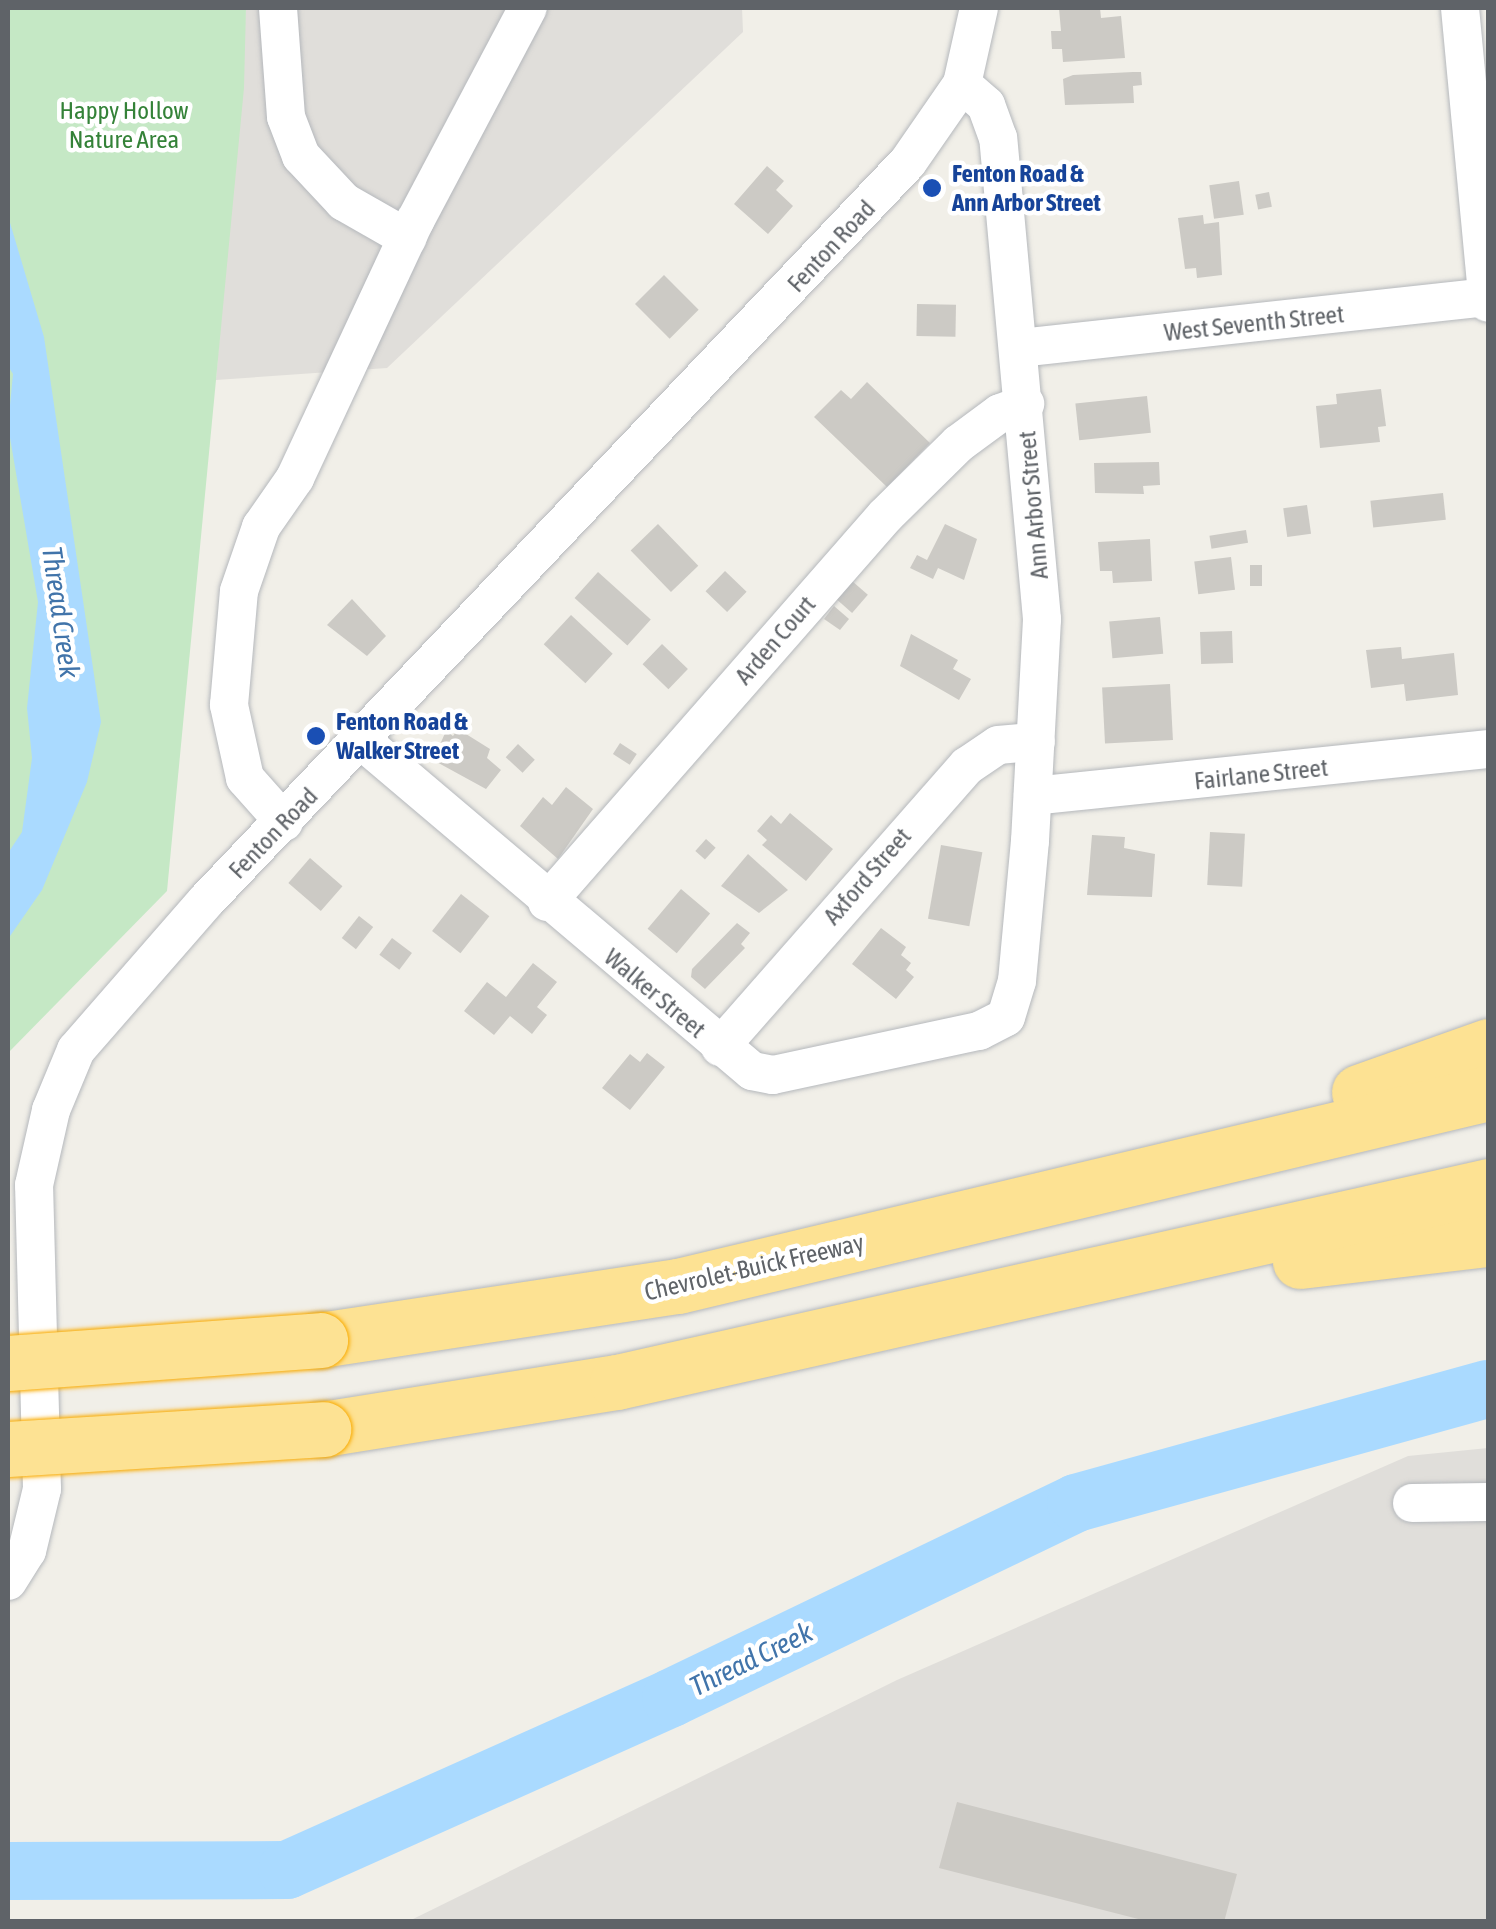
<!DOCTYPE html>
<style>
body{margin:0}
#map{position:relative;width:1496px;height:1929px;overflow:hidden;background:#f1efe8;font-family:"Asap Condensed",sans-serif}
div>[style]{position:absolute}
.industrial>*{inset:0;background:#e0deda}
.green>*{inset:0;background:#c5e8c5}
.water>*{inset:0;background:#aadaff}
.river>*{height:58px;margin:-29px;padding:0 29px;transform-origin:29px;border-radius:29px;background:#aadaff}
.building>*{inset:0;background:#cccac5;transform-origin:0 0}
.roads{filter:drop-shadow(0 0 2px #b5b8bc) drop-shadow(0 0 2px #b5b8bc)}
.minor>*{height:38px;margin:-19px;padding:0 19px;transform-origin:19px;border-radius:19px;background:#fff}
.highway>*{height:55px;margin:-27.5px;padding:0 27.5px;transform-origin:27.5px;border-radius:27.5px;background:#fde293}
.bridges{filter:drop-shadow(0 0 2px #f9ab00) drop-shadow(0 0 2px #f9ab00)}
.highway-bridge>*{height:55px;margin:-27.5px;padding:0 27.5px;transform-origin:27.5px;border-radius:27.5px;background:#fde293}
.dots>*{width:28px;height:28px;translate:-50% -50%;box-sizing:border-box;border:5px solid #fff;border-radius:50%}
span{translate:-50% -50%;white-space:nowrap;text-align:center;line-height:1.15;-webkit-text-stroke:9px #fff;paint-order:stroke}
.park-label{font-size:25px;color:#348238}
.transit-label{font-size:25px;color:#164399;font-weight:700}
.left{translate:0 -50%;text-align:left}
.street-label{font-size:25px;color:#5f6368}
.water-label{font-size:28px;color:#4174aa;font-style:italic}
.frame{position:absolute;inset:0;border:10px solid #5f6368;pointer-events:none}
</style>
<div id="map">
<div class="industrial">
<i style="clip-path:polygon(246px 8px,742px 8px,743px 32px,387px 368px,216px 380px)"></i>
<i style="clip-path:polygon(1488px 1448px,1488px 1921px,407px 1922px,897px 1680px,1408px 1456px)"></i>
</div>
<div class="green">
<i style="clip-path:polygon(8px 8px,246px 8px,244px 88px,167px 891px,8px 1053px)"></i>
</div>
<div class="water">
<i style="clip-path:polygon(8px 216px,44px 337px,101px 722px,87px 782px,42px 890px,8px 939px,8px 853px,22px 832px,32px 758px,27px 708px,38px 602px,8px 426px,13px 374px,8px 366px)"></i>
</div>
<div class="river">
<i style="left:8px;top:1871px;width:279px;rotate:-0.2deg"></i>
<i style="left:287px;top:1870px;width:421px;rotate:-24.1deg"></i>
<i style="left:671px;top:1698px;width:449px;rotate:-25.7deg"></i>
<i style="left:1076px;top:1503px;width:427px;rotate:-15.5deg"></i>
</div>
<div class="building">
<i style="clip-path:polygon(1059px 8px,1100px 8px,1101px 18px,1121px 16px,1125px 58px,1063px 62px,1062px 49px,1052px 49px,1051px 31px,1061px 31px)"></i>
<i style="clip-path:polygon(1133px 72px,1141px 72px,1142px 85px,1133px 86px,1134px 103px,1065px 105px,1063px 79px,1073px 75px)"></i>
<i style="clip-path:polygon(767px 166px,784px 181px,776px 190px,793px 206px,768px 234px,734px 204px)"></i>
<i style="left:1239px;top:181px;width:34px;height:30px;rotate:82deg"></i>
<i style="left:1269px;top:192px;width:15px;height:14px;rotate:79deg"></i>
<i style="clip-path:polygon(1203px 215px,1204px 224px,1219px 222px,1222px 275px,1197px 278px,1196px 268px,1185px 269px,1178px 218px)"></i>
<i style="left:664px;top:275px;width:49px;height:41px;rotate:45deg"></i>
<i style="left:917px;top:304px;width:39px;height:32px;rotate:1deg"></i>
<i style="clip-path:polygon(867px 382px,930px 443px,887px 487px,814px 417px,841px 390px,851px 399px)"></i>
<i style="clip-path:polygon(1381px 389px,1386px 426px,1378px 427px,1380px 442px,1320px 448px,1316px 406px,1337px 404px,1336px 394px)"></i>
<i style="left:1147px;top:396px;width:37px;height:72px;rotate:84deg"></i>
<i style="clip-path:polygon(1159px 462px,1160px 485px,1143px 486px,1144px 494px,1095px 493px,1094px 463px)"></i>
<i style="left:1443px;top:493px;width:27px;height:73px;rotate:84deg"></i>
<i style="left:1307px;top:505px;width:29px;height:24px;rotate:82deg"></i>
<i style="left:658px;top:524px;width:58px;height:38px;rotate:46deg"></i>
<i style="clip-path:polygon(945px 524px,977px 539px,964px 580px,938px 568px,933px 579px,910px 568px,917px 555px,927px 560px)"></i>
<i style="left:1246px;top:530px;width:13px;height:37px;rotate:81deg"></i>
<i style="clip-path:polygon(1150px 539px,1152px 581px,1113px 583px,1112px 571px,1100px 571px,1098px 542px)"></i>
<i style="left:1231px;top:557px;width:33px;height:37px;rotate:83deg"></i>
<i style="left:1250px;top:565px;width:12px;height:21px"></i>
<i style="left:725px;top:571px;width:30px;height:28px;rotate:44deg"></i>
<i style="left:598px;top:572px;width:71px;height:35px;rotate:42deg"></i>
<i style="left:852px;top:581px;width:21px;height:24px;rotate:41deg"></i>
<i style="clip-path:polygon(352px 599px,386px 636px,367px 656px,327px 625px)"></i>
<i style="clip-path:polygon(834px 606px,849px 619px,840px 630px,824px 619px)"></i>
<i style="left:571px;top:615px;width:57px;height:40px;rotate:43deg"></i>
<i style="left:1160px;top:617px;width:37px;height:51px;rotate:85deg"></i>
<i style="left:1232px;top:631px;width:32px;height:32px;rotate:88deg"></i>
<i style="clip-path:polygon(911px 634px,958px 660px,953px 669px,971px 679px,959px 700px,900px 666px)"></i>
<i style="left:662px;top:644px;width:36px;height:28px;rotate:44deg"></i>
<i style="clip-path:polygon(1401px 647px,1402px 659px,1454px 653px,1458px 695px,1406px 701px,1404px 684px,1371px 688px,1366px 650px)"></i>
<i style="left:1170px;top:684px;width:56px;height:68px;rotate:87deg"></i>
<i style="clip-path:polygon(458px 729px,490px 749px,487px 758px,501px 770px,486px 789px,433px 760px,446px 731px,453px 736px)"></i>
<i style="left:620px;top:743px;width:20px;height:13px;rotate:33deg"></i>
<i style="left:518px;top:744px;width:23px;height:18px;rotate:43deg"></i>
<i style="clip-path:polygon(566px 787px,593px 809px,558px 859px,520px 826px,543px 797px,552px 805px)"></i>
<i style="clip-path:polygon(790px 813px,833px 849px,806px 881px,762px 845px,767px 840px,757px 831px,771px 815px,781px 824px)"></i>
<i style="left:1210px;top:832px;width:35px;height:53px;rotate:3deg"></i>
<i style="clip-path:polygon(1092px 835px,1125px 837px,1124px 848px,1155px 854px,1152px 897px,1087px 895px)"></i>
<i style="left:706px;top:839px;width:13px;height:16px;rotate:42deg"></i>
<i style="left:941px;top:845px;width:42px;height:75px;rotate:10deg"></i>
<i style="clip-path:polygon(748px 854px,788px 890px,759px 913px,721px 886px)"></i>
<i style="left:310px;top:858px;width:43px;height:33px;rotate:41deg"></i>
<i style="left:681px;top:889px;width:38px;height:52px;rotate:40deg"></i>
<i style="left:461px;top:894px;width:36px;height:47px;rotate:38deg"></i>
<i style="left:359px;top:916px;width:18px;height:28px;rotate:38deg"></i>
<i style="clip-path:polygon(737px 923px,750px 933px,741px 944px,745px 948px,705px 989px,691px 977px,692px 969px)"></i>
<i style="clip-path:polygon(881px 928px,906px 947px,901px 955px,911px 963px,906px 970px,914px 977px,896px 999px,852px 964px)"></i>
<i style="left:392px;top:938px;width:25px;height:21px;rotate:37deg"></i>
<i style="clip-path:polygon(533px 963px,557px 982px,537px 1007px,547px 1015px,532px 1034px,510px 1016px,494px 1035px,464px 1011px,487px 982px,506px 997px)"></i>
<i style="clip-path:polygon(647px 1053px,665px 1067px,630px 1110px,602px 1088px,630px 1054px,640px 1062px)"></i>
<i style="clip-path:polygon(957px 1802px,1237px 1874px,1224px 1922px,1150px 1922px,939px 1868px)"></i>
</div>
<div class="roads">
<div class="minor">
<i style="left:278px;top:8px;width:109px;rotate:85.8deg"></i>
<i style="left:286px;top:117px;width:42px;rotate:69deg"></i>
<i style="left:301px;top:156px;width:63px;rotate:46.9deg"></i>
<i style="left:344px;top:202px;width:73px;rotate:29.7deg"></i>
<i style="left:1460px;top:8px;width:296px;rotate:84.6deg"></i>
<i style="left:1019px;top:348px;width:472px;rotate:-6.2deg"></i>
<i style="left:361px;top:740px;width:512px;rotate:40.25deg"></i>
<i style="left:752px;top:1071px;width:21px;rotate:11deg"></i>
<i style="left:773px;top:1075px;width:211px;rotate:-12.1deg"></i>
<i style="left:979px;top:1031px;width:30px;rotate:-27deg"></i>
<i style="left:1006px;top:1017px;width:38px;rotate:-73deg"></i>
<i style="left:1017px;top:981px;width:141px;rotate:-84.7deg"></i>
<i style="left:1030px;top:841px;width:222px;rotate:-86.9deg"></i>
<i style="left:1042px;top:619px;width:483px;rotate:-95.2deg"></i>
<i style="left:998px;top:138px;width:35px;rotate:-110deg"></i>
<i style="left:986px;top:105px;width:32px;rotate:-139deg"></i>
<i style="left:1033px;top:796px;width:457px;rotate:-5.9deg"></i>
<i style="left:284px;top:822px;width:59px;rotate:-131.6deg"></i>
<i style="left:245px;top:778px;width:75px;rotate:-102.4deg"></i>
<i style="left:229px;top:705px;width:114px;rotate:-85deg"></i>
<i style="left:239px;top:591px;width:68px;rotate:-71deg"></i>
<i style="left:261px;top:527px;width:60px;rotate:-55.2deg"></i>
<i style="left:295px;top:478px;width:284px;rotate:-65deg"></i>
<i style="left:415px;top:221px;width:241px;rotate:-62.1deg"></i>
<i style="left:547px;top:902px;width:513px;rotate:-48.79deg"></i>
<i style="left:885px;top:516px;width:103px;rotate:-44.6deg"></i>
<i style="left:958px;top:444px;width:52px;rotate:-36.4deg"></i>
<i style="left:1000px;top:413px;width:27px;rotate:-20deg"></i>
<i style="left:720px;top:1047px;width:374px;rotate:-48.7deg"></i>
<i style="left:967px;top:766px;width:37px;rotate:-34deg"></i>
<i style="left:998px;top:745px;width:38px;rotate:-5deg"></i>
<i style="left:1412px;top:1503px;width:76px;rotate:-0.8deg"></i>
<i style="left:8px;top:1581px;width:36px;rotate:-58deg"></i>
<i style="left:27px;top:1551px;width:64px;rotate:-76.4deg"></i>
<i style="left:42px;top:1489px;width:304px;rotate:-91.5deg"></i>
<i style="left:34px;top:1185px;width:77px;rotate:-77.2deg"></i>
<i style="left:51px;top:1110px;width:65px;rotate:-67.4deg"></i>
<i style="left:76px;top:1050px;width:198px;rotate:-48.9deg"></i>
<i style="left:206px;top:901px;width:1019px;rotate:-46.47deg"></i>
<i style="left:908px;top:162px;width:95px;rotate:-55.3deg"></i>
<i style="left:962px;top:84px;width:78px;rotate:-77.4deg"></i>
</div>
<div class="highway">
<i style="left:1359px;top:1092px;width:137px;rotate:-19.6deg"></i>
<i style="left:1300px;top:1261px;width:189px;rotate:-6.7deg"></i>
<i style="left:320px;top:1340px;width:362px;rotate:-8.6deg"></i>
<i style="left:678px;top:1286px;width:833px;rotate:-13.4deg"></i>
<i style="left:323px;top:1429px;width:298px;rotate:-9.1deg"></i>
<i style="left:617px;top:1382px;width:893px;rotate:-12.68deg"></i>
</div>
</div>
<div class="bridges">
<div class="highway-bridge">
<i style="left:8px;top:1363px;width:313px;rotate:-4.2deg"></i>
<i style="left:8px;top:1449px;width:316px;rotate:-3.6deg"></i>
</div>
</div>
<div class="dots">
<i style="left:932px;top:188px;background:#1a4fb4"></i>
<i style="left:316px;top:736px;background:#1a4fb4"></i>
</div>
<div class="park-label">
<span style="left:124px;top:125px">Happy Hollow<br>Nature Area</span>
</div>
<div class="transit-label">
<span class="left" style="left:952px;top:188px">Fenton Road &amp;<br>Ann Arbor Street</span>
<span class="left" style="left:336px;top:736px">Fenton Road &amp;<br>Walker Street</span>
</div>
<div class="street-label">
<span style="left:831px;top:246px;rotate:-47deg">Fenton Road</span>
<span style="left:1254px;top:323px;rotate:-6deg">West Seventh Street</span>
<span style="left:1033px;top:505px;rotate:-95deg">Ann Arbor Street</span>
<span style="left:775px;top:640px;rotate:-49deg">Arden Court</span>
<span style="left:1261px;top:774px;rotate:-6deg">Fairlane Street</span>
<span style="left:273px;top:833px;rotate:-46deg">Fenton Road</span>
<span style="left:867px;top:876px;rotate:-49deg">Axford Street</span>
<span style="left:655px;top:993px;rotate:40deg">Walker Street</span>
<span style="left:754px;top:1267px;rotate:-13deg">Chevrolet-Buick Freeway</span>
</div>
<div class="water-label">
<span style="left:61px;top:612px;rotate:82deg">Thread Creek</span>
<span style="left:751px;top:1659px;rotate:-26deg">Thread Creek</span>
</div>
<div class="frame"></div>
</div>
